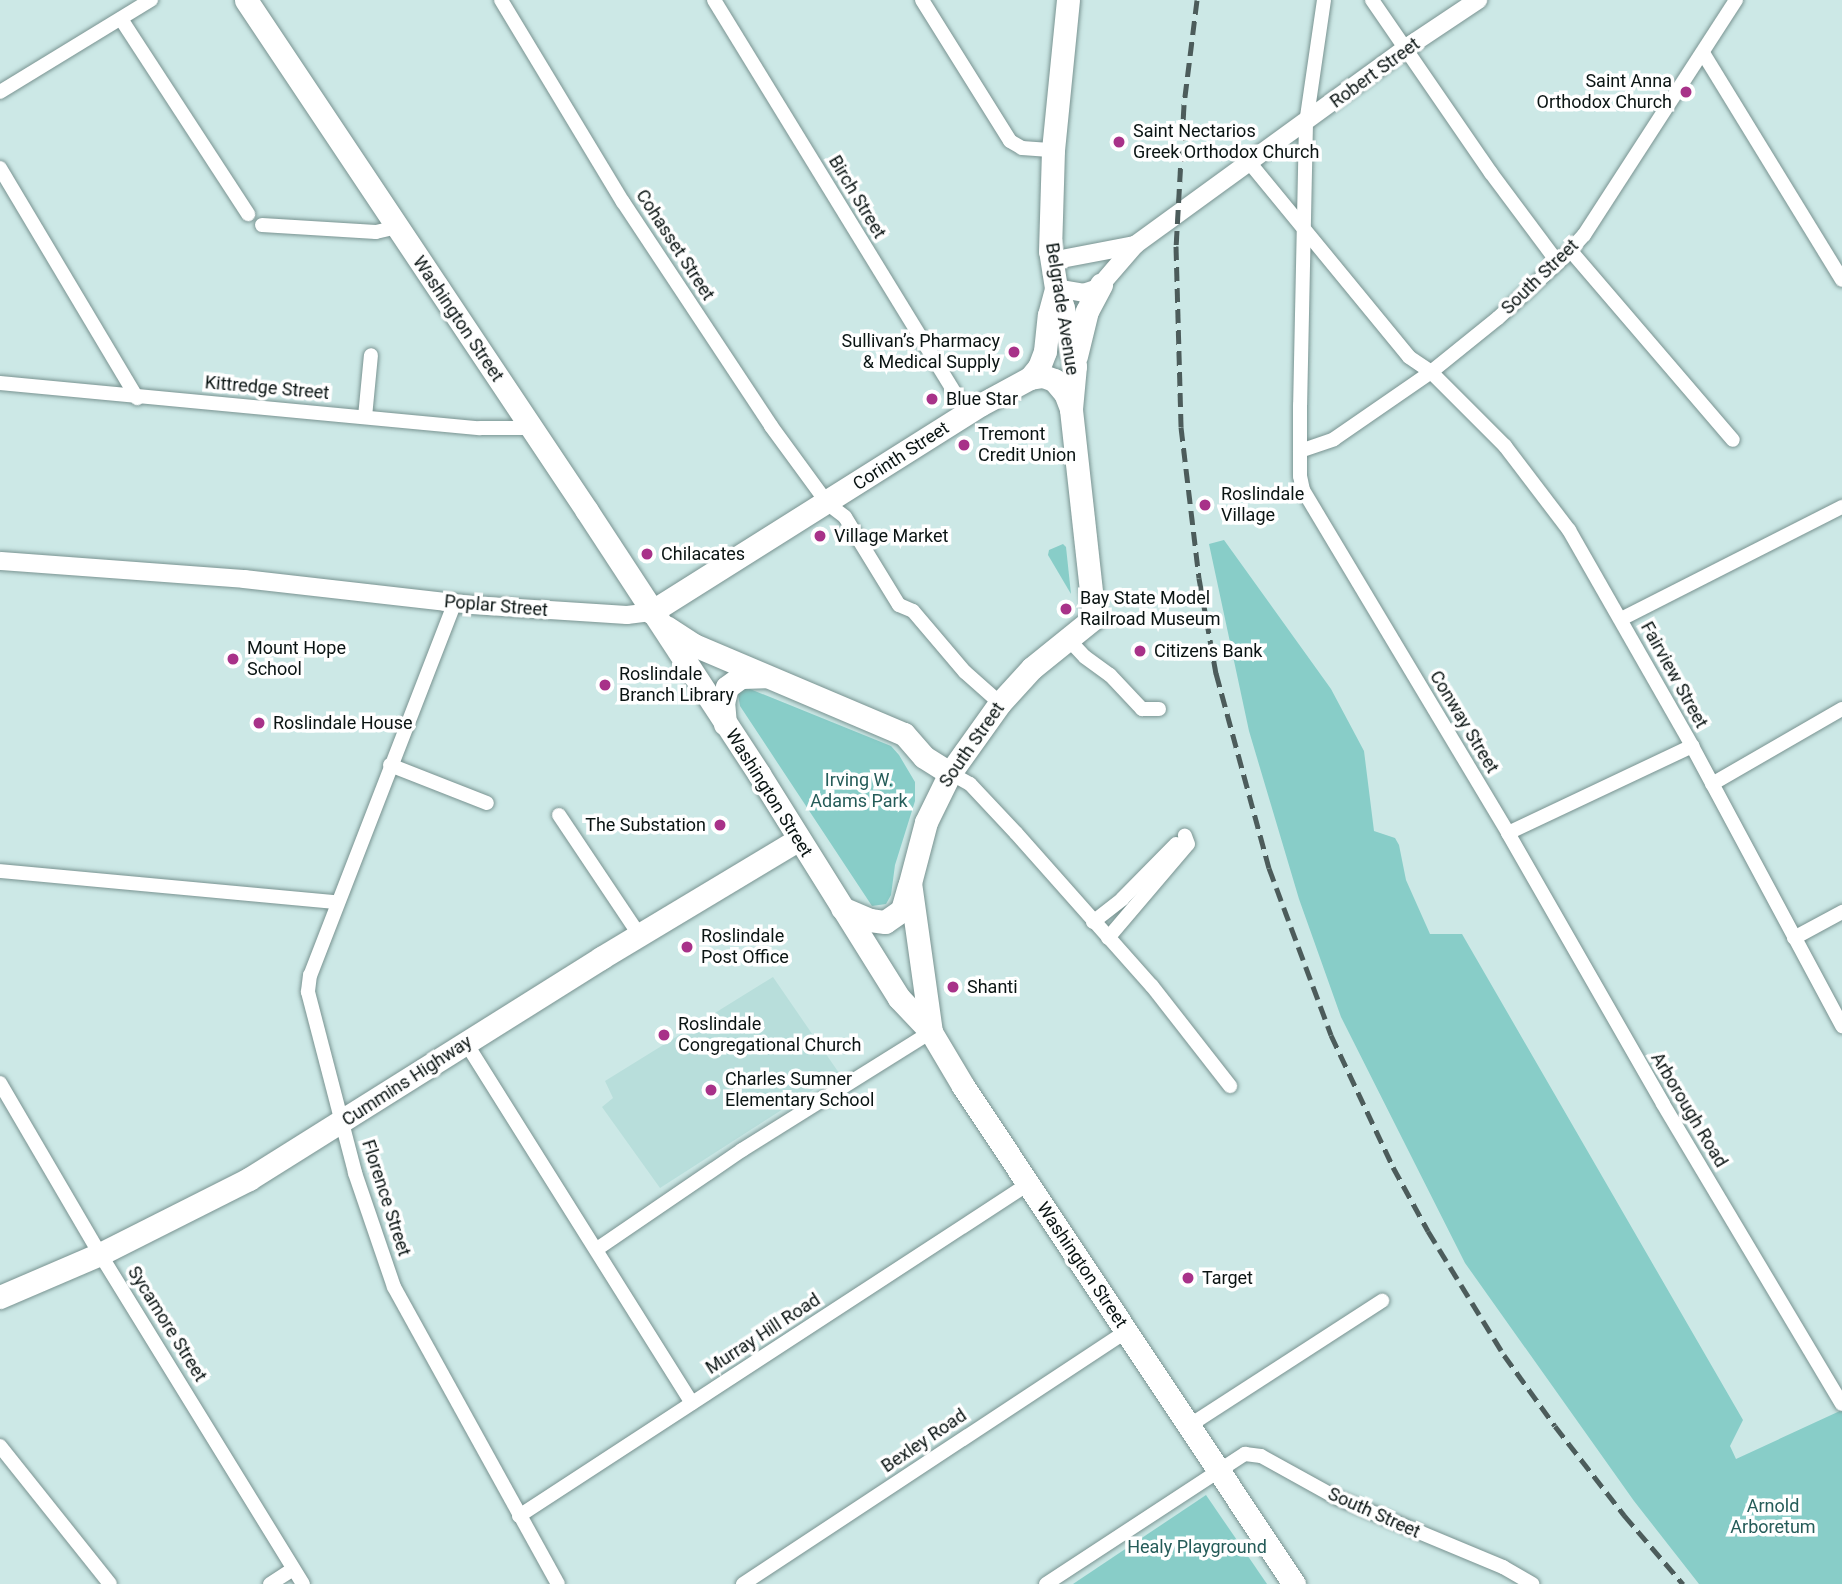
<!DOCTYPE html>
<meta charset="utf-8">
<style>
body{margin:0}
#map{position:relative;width:1842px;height:1584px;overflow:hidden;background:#cce8e6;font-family:Roboto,sans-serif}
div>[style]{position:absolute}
.built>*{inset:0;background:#b8dedb}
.green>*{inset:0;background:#88cdc8}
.roads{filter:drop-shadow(0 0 2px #799391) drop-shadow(0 0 2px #799391)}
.minor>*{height:14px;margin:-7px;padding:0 7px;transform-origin:7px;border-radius:7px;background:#fff}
.tertiary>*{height:18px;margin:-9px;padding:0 9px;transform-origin:9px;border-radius:9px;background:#fff}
.primary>*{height:23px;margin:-11.5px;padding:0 11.5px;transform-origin:11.5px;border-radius:11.5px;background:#fff}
.rail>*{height:5px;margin-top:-2.5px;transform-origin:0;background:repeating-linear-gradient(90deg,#4c5c5b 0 14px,transparent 0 21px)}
.dots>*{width:19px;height:19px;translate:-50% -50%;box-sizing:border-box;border:4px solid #fff;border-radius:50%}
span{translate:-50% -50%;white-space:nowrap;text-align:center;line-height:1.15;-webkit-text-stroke:7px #fff;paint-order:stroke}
.street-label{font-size:18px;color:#0a1413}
.poi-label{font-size:18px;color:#0a1413}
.right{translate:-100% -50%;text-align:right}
.left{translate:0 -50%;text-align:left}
.park-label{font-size:18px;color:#255c59}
</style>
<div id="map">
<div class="built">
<i style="clip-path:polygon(773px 977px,839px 1073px,660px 1188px,602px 1107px,613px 1098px,605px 1081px)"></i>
</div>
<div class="green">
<i style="clip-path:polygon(1224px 540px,1331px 689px,1364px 751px,1374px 831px,1395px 838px,1399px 845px,1406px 880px,1430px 934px,1462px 934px,1743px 1420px,1730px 1446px,1736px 1459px,1842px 1410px,1842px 1584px,1699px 1584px,1634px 1501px,1465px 1263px,1341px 1017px,1299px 899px,1249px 731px,1209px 544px)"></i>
<i style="clip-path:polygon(1063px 544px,1066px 547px,1071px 594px,1048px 555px,1049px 550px)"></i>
<i style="clip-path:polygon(750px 689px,891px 746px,899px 755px,915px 782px,915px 801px,895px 865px,891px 895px,886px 904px,872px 906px,740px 706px,738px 694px,743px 689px)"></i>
<i style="clip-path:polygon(1206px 1495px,1267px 1584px,1073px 1584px)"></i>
</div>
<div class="roads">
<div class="minor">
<i style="left:501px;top:0;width:236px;rotate:58.9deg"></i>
<i style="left:623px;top:202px;width:268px;rotate:56.5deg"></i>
<i style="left:771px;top:426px;width:97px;rotate:53.8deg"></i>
<i style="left:828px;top:504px;width:21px;rotate:37deg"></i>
<i style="left:845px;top:517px;width:103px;rotate:58.5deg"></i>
<i style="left:899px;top:605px;width:15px;rotate:23deg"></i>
<i style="left:913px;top:611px;width:80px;rotate:49.6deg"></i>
<i style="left:965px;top:672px;width:47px;rotate:41.5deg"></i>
<i style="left:714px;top:0;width:484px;rotate:58.5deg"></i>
<i style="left:922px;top:0;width:166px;rotate:58deg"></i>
<i style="left:1010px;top:141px;width:14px;rotate:30deg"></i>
<i style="left:1022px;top:148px;width:31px;rotate:4deg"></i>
<i style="left:1324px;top:0;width:124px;rotate:98.3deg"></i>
<i style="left:1306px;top:123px;width:282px;rotate:91.2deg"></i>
<i style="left:1300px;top:405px;width:71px;rotate:90deg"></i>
<i style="left:1300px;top:476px;width:14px;rotate:78deg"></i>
<i style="left:1303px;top:490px;width:400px;rotate:59.1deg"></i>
<i style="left:1508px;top:833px;width:204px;rotate:-25.3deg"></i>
<i style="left:1372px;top:0;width:210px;rotate:55.5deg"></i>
<i style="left:1491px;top:173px;width:112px;rotate:53.3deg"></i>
<i style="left:121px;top:19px;width:233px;rotate:56.9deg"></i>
<i style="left:1703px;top:53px;width:266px;rotate:58.5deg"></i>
<i style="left:0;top:92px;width:177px;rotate:-31.4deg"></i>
<i style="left:1249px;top:162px;width:252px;rotate:50.6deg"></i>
<i style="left:1409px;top:357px;width:27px;rotate:34deg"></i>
<i style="left:1431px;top:372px;width:105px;rotate:45deg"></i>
<i style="left:1505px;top:446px;width:106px;rotate:52.7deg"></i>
<i style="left:1569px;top:530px;width:249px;rotate:60.3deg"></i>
<i style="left:1692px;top:746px;width:318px;rotate:61.8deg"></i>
<i style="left:0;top:168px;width:268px;rotate:59.2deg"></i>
<i style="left:262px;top:225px;width:114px;rotate:3.5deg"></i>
<i style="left:376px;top:232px;width:22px;rotate:-13deg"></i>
<i style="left:1570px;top:250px;width:250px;rotate:49.4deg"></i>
<i style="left:0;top:383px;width:482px;rotate:5.4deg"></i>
<i style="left:480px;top:428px;width:51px"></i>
<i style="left:365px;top:417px;width:62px;rotate:-84.5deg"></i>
<i style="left:1300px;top:451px;width:36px;rotate:-19deg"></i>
<i style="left:1334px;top:439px;width:118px;rotate:-34.6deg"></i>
<i style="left:1431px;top:372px;width:86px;rotate:-38.9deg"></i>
<i style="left:1498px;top:318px;width:90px;rotate:-42.7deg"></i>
<i style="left:1564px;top:257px;width:30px;rotate:-48deg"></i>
<i style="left:1584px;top:235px;width:280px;rotate:-57.1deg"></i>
<i style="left:455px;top:602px;width:400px;rotate:111.2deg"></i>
<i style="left:310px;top:975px;width:17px;rotate:97deg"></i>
<i style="left:308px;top:992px;width:187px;rotate:75.4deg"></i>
<i style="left:355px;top:1173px;width:120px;rotate:71.1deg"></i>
<i style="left:394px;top:1287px;width:339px;rotate:61.1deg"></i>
<i style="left:1621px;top:619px;width:248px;rotate:-26.9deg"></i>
<i style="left:1069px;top:640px;width:23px;rotate:47deg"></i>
<i style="left:1085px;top:657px;width:31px;rotate:36deg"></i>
<i style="left:1110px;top:675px;width:47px;rotate:46.7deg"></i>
<i style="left:1142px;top:709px;width:17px"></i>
<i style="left:390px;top:765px;width:104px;rotate:21.4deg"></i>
<i style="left:950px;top:773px;width:23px;rotate:29deg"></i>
<i style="left:970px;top:784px;width:67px;rotate:46.8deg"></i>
<i style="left:1016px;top:833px;width:205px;rotate:48.4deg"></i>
<i style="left:1152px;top:986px;width:127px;rotate:52deg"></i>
<i style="left:1712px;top:784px;width:150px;rotate:-30deg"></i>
<i style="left:559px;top:815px;width:146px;rotate:56.2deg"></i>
<i style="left:1508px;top:833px;width:312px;rotate:60.2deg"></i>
<i style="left:1663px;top:1104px;width:349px;rotate:59.2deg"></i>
<i style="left:0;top:871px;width:338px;rotate:5.3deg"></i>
<i style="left:1093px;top:922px;width:37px;rotate:-38deg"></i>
<i style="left:1122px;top:899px;width:77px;rotate:-45.5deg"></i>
<i style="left:1108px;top:938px;width:123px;rotate:-49.6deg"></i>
<i style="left:1188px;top:844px;width:9px;rotate:-111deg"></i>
<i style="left:1794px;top:938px;width:55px;rotate:-28.4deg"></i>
<i style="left:466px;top:1043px;width:425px;rotate:57.9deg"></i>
<i style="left:0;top:1083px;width:198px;rotate:59.7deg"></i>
<i style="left:100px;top:1254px;width:387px;rotate:58.4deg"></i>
<i style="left:597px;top:1249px;width:176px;rotate:-34.3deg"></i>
<i style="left:742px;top:1150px;width:223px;rotate:-32deg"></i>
<i style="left:1190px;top:1425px;width:229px;rotate:-32.9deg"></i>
<i style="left:0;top:1446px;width:176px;rotate:51.4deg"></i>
<i style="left:519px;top:1516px;width:608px;rotate:-33.11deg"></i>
<i style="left:270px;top:1584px;width:27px;rotate:-33deg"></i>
<i style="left:743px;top:1584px;width:459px;rotate:-33.4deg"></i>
<i style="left:1046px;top:1584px;width:238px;rotate:-33.2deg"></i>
<i style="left:1245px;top:1454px;width:16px;rotate:7deg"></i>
<i style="left:1261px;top:1456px;width:85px;rotate:29deg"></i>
<i style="left:1335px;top:1497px;width:182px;rotate:22.6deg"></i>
<i style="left:1503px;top:1567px;width:34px;rotate:30deg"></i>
</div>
<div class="tertiary">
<i style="left:1051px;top:261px;width:86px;rotate:-10.8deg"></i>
<i style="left:1056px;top:288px;width:27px;rotate:10deg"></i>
<i style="left:1083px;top:293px;width:16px;rotate:-18deg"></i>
<i style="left:1098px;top:288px;width:57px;rotate:-49.3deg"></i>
<i style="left:1135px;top:245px;width:335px;rotate:-36deg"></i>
<i style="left:1406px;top:48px;width:87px;rotate:-33.7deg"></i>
<i style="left:0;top:561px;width:245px;rotate:4.2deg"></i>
<i style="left:244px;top:579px;width:229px;rotate:6.5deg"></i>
<i style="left:472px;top:605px;width:155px;rotate:3.7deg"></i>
<i style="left:627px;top:615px;width:24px;rotate:-7deg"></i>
</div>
<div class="primary">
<i style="left:246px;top:0;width:614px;rotate:56.28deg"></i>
<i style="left:587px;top:511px;width:314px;rotate:56.8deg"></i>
<i style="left:759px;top:774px;width:264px;rotate:58deg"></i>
<i style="left:899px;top:998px;width:47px;rotate:46.7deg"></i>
<i style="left:931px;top:1032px;width:63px;rotate:59.3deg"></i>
<i style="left:963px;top:1086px;width:598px;rotate:56.39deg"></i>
<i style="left:1076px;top:356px;width:46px;rotate:-76.3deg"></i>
<i style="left:1087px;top:311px;width:30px;rotate:-62deg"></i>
<i style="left:1030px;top:378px;width:13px;rotate:-9deg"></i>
<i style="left:1043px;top:376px;width:12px;rotate:20deg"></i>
<i style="left:1054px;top:380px;width:17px;rotate:50deg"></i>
<i style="left:1065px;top:393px;width:17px;rotate:69deg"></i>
<i style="left:651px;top:612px;width:389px;rotate:-32.2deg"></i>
<i style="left:980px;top:405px;width:57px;rotate:-28.4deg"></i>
<i style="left:1030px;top:378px;width:14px;rotate:-51deg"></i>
<i style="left:1039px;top:367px;width:17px;rotate:-69deg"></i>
<i style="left:1045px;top:351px;width:36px;rotate:-84deg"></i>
<i style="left:1049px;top:315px;width:28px;rotate:-75deg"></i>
<i style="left:666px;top:627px;width:33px;rotate:33deg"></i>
<i style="left:694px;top:645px;width:228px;rotate:23deg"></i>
<i style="left:904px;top:734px;width:30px;rotate:49deg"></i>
<i style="left:924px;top:757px;width:31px;rotate:32deg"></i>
<i style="left:725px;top:724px;width:21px;rotate:-95deg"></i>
<i style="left:723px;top:703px;width:16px;rotate:-76deg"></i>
<i style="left:727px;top:687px;width:17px;rotate:-36deg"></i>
<i style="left:741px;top:677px;width:24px;rotate:-2deg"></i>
<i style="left:842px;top:908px;width:30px;rotate:23deg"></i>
<i style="left:870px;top:920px;width:15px;rotate:8deg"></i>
<i style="left:885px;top:922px;width:21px;rotate:-35deg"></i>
<i style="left:902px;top:910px;width:25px;rotate:-74deg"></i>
<i style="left:931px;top:1032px;width:150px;rotate:-98deg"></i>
<i style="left:910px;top:883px;width:63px;rotate:-75.3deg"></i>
<i style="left:926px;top:822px;width:55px;rotate:-63.9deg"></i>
<i style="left:950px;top:773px;width:86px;rotate:-54.5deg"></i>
<i style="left:1000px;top:703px;width:47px;rotate:-47.6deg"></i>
<i style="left:1032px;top:668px;width:80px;rotate:-38.9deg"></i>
<i style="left:1094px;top:618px;width:210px;rotate:-96.3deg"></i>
<i style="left:1071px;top:409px;width:43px;rotate:-84.7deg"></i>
<i style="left:1075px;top:366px;width:59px;rotate:-101.7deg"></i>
<i style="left:1063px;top:308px;width:21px;rotate:-109deg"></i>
<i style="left:1056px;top:288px;width:37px;rotate:-99deg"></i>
<i style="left:1050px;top:251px;width:101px;rotate:-88.3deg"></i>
<i style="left:1053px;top:150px;width:151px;rotate:-84.3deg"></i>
<i style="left:0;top:1297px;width:109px;rotate:-23.3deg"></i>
<i style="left:100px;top:1254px;width:167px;rotate:-26.7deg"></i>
<i style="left:249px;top:1179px;width:416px;rotate:-32.1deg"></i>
<i style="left:601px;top:958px;width:231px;rotate:-31deg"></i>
</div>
</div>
<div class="rail">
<i style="left:1197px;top:0;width:106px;rotate:97.1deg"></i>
<i style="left:1184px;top:105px;width:141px;rotate:93.2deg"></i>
<i style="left:1176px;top:246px;width:181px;rotate:88.4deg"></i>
<i style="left:1181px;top:427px;width:152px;rotate:83.2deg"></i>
<i style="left:1199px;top:578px;width:97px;rotate:79.9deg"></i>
<i style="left:1216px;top:673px;width:202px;rotate:74.8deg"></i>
<i style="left:1269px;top:868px;width:178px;rotate:69.6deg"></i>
<i style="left:1331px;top:1035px;width:146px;rotate:64.8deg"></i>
<i style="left:1393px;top:1167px;width:73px;rotate:61.3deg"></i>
<i style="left:1428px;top:1231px;width:145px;rotate:58.5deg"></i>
<i style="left:1504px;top:1355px;width:87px;rotate:54.3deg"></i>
<i style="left:1555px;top:1426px;width:113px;rotate:52.2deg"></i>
<i style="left:1624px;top:1515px;width:91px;rotate:49.5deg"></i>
</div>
<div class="dots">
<i style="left:1686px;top:92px;background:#a83289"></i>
<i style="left:1119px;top:142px;background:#a83289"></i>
<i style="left:1014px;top:352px;background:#a83289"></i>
<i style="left:932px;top:399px;background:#a83289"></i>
<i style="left:964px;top:445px;background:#a83289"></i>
<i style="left:1205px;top:505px;background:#a83289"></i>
<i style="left:820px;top:536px;background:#a83289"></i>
<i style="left:647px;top:554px;background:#a83289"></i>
<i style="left:1066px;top:609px;background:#a83289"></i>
<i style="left:1140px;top:651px;background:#a83289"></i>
<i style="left:233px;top:659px;background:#a83289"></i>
<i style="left:605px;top:685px;background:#a83289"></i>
<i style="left:259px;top:723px;background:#a83289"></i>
<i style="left:720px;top:825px;background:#a83289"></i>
<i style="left:687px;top:947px;background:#a83289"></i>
<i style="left:953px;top:987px;background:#a83289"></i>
<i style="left:664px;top:1035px;background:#a83289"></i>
<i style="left:711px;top:1090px;background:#a83289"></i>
<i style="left:1188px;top:1278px;background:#a83289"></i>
</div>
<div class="street-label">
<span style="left:1375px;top:73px;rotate:-36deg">Robert Street</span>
<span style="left:857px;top:197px;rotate:59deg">Birch Street</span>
<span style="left:675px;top:245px;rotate:57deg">Cohasset Street</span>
<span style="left:1540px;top:277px;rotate:-44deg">South Street</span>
<span style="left:1062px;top:309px;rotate:81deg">Belgrade Avenue</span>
<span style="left:458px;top:319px;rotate:56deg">Washington Street</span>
<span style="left:267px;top:388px;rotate:5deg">Kittredge Street</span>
<span style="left:901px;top:456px;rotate:-33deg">Corinth Street</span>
<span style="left:496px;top:606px;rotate:5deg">Poplar Street</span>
<span style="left:1674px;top:675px;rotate:61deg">Fairview Street</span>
<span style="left:1464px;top:722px;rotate:59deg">Conway Street</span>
<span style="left:972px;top:745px;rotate:-55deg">South Street</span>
<span style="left:769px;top:793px;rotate:58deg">Washington Street</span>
<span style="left:407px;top:1081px;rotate:-33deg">Cummins Highway</span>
<span style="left:1689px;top:1110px;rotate:59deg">Arborough Road</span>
<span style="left:386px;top:1198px;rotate:72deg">Florence Street</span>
<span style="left:1082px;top:1265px;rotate:56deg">Washington Street</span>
<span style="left:167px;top:1324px;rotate:58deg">Sycamore Street</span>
<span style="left:763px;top:1334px;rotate:-33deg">Murray Hill Road</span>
<span style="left:924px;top:1441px;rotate:-34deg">Bexley Road</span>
<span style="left:1374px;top:1513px;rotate:24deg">South Street</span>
</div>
<div class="poi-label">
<span class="right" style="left:1672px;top:92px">Saint Anna<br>Orthodox Church</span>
<span class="left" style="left:1133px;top:142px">Saint Nectarios<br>Greek Orthodox Church</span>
<span class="right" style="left:1000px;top:352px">Sullivan’s Pharmacy<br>&amp; Medical Supply</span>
<span class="left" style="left:946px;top:399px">Blue Star</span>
<span class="left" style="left:978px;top:445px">Tremont<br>Credit Union</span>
<span class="left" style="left:1221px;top:505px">Roslindale<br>Village</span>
<span class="left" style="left:834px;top:536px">Village Market</span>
<span class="left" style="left:661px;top:554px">Chilacates</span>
<span class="left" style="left:1080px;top:609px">Bay State Model<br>Railroad Museum</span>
<span class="left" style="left:247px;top:659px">Mount Hope<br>School</span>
<span class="left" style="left:1154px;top:651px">Citizens Bank</span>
<span class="left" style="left:619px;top:685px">Roslindale<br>Branch Library</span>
<span class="left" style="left:273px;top:723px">Roslindale House</span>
<span class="right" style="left:706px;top:825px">The Substation</span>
<span class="left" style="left:701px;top:947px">Roslindale<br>Post Office</span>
<span class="left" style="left:967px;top:987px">Shanti</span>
<span class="left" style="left:678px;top:1035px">Roslindale<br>Congregational Church</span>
<span class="left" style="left:725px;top:1090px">Charles Sumner<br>Elementary School</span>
<span class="left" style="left:1202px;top:1278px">Target</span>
</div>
<div class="park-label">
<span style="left:859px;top:791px">Irving W.<br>Adams Park</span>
<span style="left:1773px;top:1517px">Arnold<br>Arboretum</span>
<span style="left:1197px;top:1547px">Healy Playground</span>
</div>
</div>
